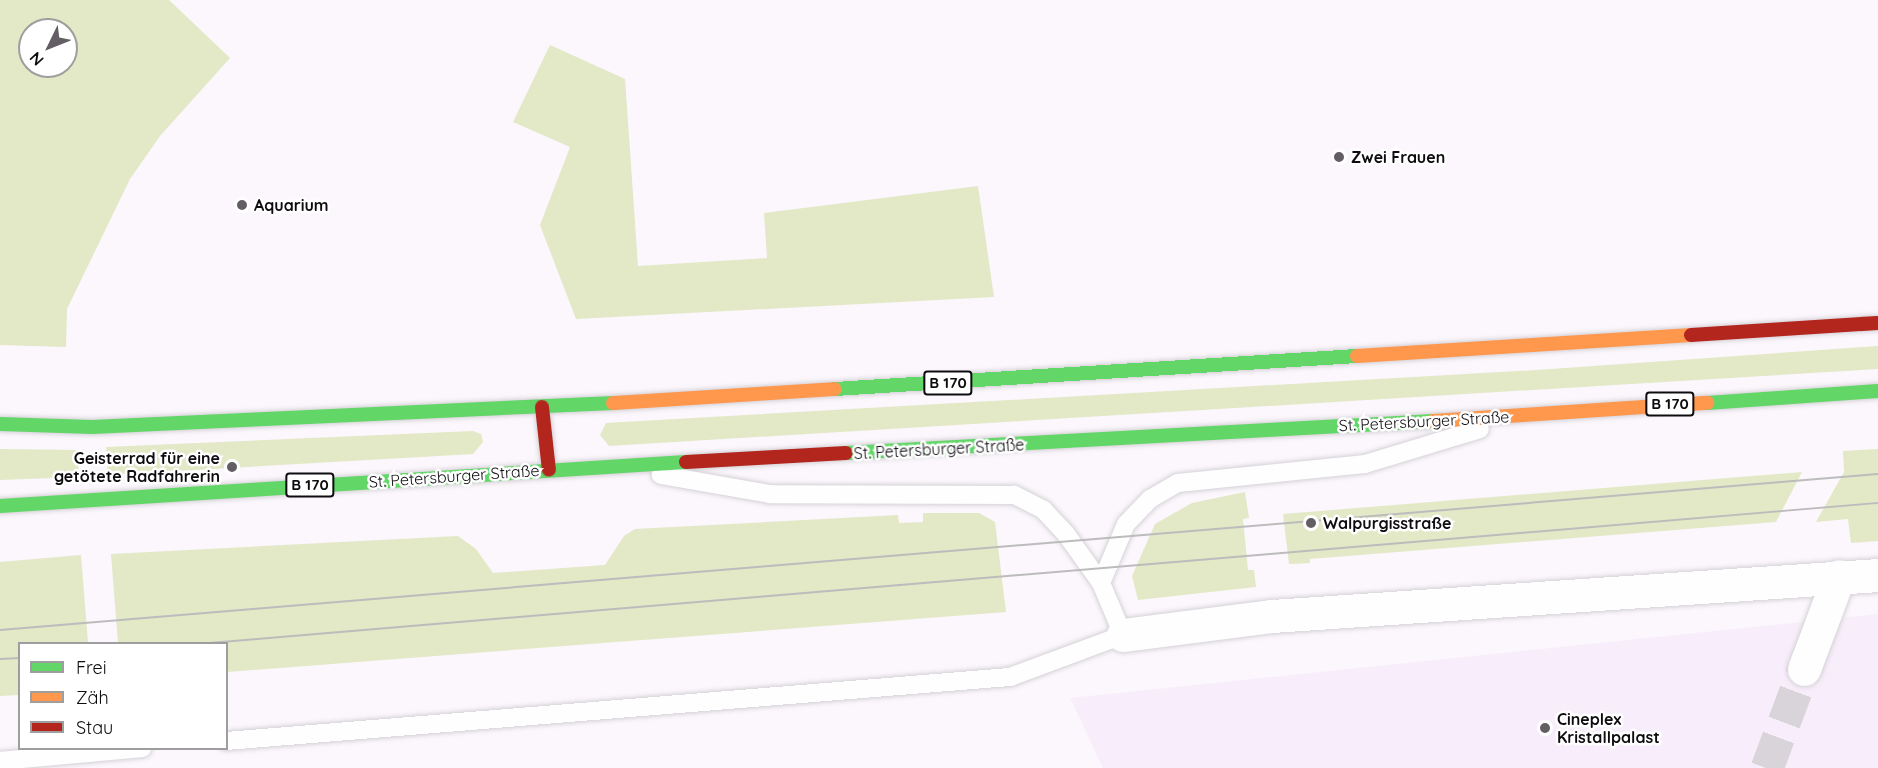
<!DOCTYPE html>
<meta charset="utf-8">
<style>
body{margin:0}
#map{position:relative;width:1878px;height:768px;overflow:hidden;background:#fbf7fc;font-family:Quicksand,sans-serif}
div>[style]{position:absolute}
.built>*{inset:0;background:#f8eefb}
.green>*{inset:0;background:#e3e8c7}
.street-tunnel>*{height:33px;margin-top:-16.5px;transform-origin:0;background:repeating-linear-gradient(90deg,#d8d4d9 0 33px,transparent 0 49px)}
.roads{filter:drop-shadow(0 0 2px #d5d2d7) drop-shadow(0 0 2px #d5d2d7)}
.lane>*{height:18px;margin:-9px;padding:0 9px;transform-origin:9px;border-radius:9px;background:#fefeff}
.street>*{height:33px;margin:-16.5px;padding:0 16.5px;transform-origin:16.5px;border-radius:16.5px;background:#fefeff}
.fast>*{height:14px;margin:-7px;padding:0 7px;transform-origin:7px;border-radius:7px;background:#63d668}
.slow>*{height:14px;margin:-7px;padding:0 7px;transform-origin:7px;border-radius:7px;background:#ff974d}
.jam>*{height:14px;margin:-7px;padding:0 7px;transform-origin:7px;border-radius:7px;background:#b3261e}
.tram>*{height:1.5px;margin:-0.75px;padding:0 0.75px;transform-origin:0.75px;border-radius:0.75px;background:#bcbcbc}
.dots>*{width:16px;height:16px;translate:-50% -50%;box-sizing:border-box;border:3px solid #fff;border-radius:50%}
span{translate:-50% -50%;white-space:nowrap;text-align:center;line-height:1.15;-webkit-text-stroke:5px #fff;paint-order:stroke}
.shield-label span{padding:2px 4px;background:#fff;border:2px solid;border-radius:4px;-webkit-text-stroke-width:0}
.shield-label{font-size:15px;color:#0f0c10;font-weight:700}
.poi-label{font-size:16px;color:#0f0c10;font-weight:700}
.left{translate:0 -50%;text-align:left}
.right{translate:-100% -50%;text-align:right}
.street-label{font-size:16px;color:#0f0c10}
.legend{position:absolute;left:18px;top:642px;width:210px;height:108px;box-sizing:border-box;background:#fff;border:2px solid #9f9e9f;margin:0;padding:8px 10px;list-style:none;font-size:18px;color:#0f0c10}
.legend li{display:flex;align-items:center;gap:12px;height:30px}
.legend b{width:30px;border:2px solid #9f9e9f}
.north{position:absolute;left:18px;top:18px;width:60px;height:60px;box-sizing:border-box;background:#fff;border:2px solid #9f9e9f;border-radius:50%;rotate:227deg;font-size:16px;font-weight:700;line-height:24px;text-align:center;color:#0f0c10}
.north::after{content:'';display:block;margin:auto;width:21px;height:27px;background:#625e63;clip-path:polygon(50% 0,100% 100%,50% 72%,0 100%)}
</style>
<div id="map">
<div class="built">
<i style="clip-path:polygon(1878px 614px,1878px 768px,1103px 768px,1070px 698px)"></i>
</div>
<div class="green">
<i style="clip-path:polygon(evenodd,0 0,169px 0,230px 58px,160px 136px,130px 179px,67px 309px,66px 347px,0 345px,0 0,30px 30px,66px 30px,66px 66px,30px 66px,30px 30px)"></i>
<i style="clip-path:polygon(550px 45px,625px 79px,638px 266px,767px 258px,764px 213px,978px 186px,994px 297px,576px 319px,540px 225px,570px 147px,513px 122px)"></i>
<i style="clip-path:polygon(1878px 346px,1878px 369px,609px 446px,600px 435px,606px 423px,1536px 370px)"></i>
<i style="clip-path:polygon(473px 431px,481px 434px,483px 442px,473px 454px,108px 475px,106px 447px)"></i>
<i style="clip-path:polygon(0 449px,79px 450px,78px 477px,0 480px)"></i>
<i style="clip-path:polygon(1878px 449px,1878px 541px,1851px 543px,1848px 519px,1816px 522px,1844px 472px,1843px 451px)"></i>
<i style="clip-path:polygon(1802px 472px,1776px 522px,1310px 559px,1310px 563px,1289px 564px,1283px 514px)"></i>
<i style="clip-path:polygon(1245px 492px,1249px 518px,1243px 519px,1248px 570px,1254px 570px,1256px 587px,1138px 600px,1132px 576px,1155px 524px,1192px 503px)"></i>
<i style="clip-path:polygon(923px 513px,979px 513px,995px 522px,1006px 612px,227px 672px,226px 644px,118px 643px,111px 554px,458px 536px,476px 549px,493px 573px,605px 565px,624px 536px,635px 529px,898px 515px,899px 523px,923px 522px)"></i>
<i style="clip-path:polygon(81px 555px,88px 643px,20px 644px,19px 695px,0 696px,0 562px)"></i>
</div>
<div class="street-tunnel">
<i style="left:1767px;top:768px;width:106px;rotate:-69.5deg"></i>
</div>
<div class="roads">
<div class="lane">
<i style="left:1101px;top:583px;width:64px;rotate:-67deg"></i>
<i style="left:1126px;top:524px;width:35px;rotate:-46deg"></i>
<i style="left:1150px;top:499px;width:32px;rotate:-30deg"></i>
<i style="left:1178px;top:483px;width:188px;rotate:-5.8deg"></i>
<i style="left:1365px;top:464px;width:120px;rotate:-16.9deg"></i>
<i style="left:226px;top:741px;width:787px;rotate:-4.67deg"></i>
<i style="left:1010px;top:677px;width:121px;rotate:-20.4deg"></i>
<i style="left:1123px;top:635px;width:56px;rotate:-112.9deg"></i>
<i style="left:1101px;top:583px;width:60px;rotate:-125.5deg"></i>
<i style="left:1066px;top:534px;width:33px;rotate:-133deg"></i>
<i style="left:1044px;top:510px;width:34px;rotate:-153deg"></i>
<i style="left:1014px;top:495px;width:244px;rotate:-179.8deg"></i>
<i style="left:770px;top:494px;width:111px;rotate:-170.1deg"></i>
<i style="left:0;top:761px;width:143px;rotate:-5.2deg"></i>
</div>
<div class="street">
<i style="left:1123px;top:635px;width:150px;rotate:-7.3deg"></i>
<i style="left:1272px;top:616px;width:607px;rotate:-3.87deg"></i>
<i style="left:1804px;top:669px;width:99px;rotate:-69.4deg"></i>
</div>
<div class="fast">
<i style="left:835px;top:389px;width:523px;rotate:-3.62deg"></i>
<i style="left:1707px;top:403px;width:171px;rotate:-4deg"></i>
<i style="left:0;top:424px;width:92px;rotate:1.9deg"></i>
<i style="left:92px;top:427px;width:522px;rotate:-2.64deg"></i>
<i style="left:846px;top:453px;width:588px;rotate:-3.12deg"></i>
<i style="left:0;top:506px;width:687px;rotate:-3.67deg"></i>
</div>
<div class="slow">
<i style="left:1357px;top:356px;width:335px;rotate:-3.6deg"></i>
<i style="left:613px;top:403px;width:222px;rotate:-3.6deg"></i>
<i style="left:1433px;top:421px;width:275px;rotate:-3.8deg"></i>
</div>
<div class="jam">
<i style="left:1691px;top:335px;width:187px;rotate:-3.7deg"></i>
<i style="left:542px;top:407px;width:63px;rotate:83.7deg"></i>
<i style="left:686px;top:462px;width:160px;rotate:-3.2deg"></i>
</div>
</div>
<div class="tram">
<i style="left:0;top:630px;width:1884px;rotate:-4.75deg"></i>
<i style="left:198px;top:644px;width:1686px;rotate:-4.8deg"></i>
<i style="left:0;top:659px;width:20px;rotate:-3deg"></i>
</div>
<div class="dots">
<i style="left:1339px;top:157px;background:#625e63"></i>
<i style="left:242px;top:205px;background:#625e63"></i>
<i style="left:232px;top:467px;background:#625e63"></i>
<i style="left:1311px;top:523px;background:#625e63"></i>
<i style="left:1545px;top:728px;background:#625e63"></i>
</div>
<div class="shield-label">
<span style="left:948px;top:383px">B 170</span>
<span style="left:1670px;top:404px">B 170</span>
<span style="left:310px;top:485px">B 170</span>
</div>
<div class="poi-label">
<span class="left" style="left:1351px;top:157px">Zwei Frauen</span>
<span class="left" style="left:254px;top:205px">Aquarium</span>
<span class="right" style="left:220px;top:467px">Geisterrad für eine<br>getötete Radfahrerin</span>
<span class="left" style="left:1323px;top:523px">Walpurgisstraße</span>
<span class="left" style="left:1557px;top:728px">Cineplex<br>Kristallpalast</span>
</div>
<div class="street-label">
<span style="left:1424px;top:421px;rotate:-3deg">St. Petersburger Straße</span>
<span style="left:939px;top:449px;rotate:-3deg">St. Petersburger Straße</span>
<span style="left:454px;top:476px;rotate:-4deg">St. Petersburger Straße</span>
</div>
<ul class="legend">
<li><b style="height:8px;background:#63d668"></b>Frei</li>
<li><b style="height:8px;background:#ff974d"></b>Zäh</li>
<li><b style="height:8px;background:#b3261e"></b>Stau</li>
</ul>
<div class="north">N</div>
</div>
